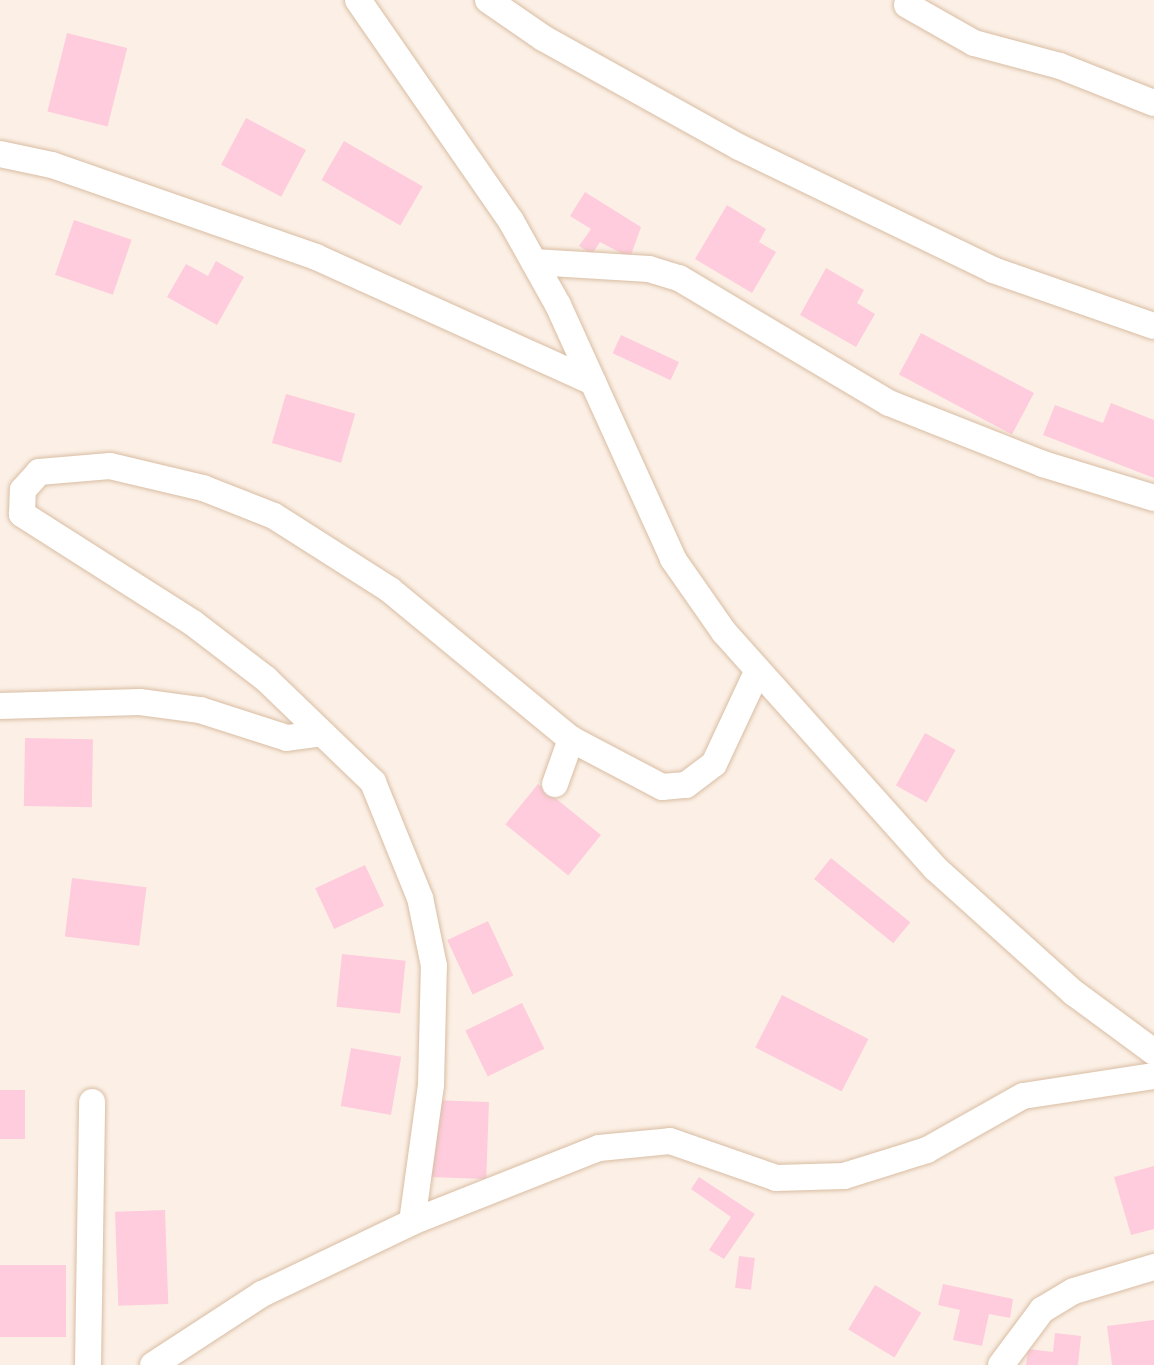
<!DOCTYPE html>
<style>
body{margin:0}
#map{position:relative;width:1154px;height:1365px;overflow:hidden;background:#fcf0e6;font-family:"Times New Roman",serif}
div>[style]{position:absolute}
.building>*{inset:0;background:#feccdd;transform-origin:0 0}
.roads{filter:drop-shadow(0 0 2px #d9bda3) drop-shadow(0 0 2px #d9bda3)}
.minor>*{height:26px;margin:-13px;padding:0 13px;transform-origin:13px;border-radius:13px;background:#fff}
span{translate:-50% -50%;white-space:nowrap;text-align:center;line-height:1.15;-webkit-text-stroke:5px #fff;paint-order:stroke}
</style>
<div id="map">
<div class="building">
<i style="left:67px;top:33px;width:62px;height:81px;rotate:14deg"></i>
<i style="left:246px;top:118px;width:68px;height:53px;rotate:28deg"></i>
<i style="left:344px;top:141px;width:91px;height:45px;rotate:30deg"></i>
<i style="clip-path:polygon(585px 192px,641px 227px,630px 258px,600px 242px,592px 254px,579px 246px,591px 229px,570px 216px)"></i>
<i style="clip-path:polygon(727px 205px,766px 229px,759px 242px,776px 252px,752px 293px,695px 259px)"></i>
<i style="left:74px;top:220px;width:61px;height:58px;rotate:19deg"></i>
<i style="clip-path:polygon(216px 261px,244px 277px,217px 325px,167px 297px,186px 264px,208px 276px)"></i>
<i style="clip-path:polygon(826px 268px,864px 290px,857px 303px,875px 314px,856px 347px,800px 315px)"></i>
<i style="left:921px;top:333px;width:128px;height:47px;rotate:28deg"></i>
<i style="left:621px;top:335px;width:64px;height:20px;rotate:25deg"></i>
<i style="left:286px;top:394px;width:72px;height:51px;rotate:16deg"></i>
<i style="clip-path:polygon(1111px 403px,1154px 420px,1154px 478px,1043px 435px,1055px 405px,1103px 423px)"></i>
<i style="left:925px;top:733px;width:35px;height:60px;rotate:29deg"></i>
<i style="left:25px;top:738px;width:68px;height:68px;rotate:1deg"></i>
<i style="left:538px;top:784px;width:81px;height:52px;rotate:39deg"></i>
<i style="left:831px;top:858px;width:102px;height:27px;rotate:39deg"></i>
<i style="left:365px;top:865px;width:45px;height:55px;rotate:65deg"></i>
<i style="left:72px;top:878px;width:75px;height:59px;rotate:7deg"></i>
<i style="left:488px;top:921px;width:60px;height:45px;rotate:65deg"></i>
<i style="left:342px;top:954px;width:64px;height:53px;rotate:6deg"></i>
<i style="left:782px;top:995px;width:97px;height:59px;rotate:27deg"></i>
<i style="left:522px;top:1003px;width:51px;height:63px;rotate:64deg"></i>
<i style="left:351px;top:1048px;width:51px;height:59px;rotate:10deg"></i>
<i style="left:0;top:1090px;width:25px;height:49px"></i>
<i style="left:431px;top:1100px;width:58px;height:77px;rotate:2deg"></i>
<i style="clip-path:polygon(1154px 1166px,1154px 1229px,1131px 1235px,1114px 1177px)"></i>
<i style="clip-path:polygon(699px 1177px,755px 1214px,724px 1259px,709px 1250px,731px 1217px,691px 1189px)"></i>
<i style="left:165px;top:1210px;width:94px;height:50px;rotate:88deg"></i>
<i style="left:739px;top:1256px;width:16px;height:32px;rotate:7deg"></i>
<i style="left:0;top:1265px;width:66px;height:72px"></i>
<i style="clip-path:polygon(943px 1284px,1013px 1299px,1010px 1318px,989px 1314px,982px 1346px,953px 1340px,960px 1310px,938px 1305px)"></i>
<i style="left:875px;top:1285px;width:54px;height:52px;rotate:31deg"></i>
<i style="clip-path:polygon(1154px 1320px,1154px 1365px,1112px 1365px,1107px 1326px)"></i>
<i style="clip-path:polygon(1055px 1333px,1081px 1336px,1078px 1365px,1026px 1365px,1028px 1349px,1053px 1352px)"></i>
</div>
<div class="roads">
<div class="minor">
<i style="left:358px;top:0;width:269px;rotate:55.3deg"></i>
<i style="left:511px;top:221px;width:96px;rotate:60.8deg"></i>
<i style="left:558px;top:305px;width:279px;rotate:65.6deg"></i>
<i style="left:673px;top:559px;width:89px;rotate:55.1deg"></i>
<i style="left:724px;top:632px;width:317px;rotate:48.2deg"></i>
<i style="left:935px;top:868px;width:187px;rotate:42deg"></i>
<i style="left:1074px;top:993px;width:99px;rotate:36.4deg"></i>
<i style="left:488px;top:0;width:67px;rotate:34.6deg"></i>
<i style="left:543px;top:38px;width:224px;rotate:29.1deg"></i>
<i style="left:739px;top:147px;width:282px;rotate:25.8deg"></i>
<i style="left:993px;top:270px;width:170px;rotate:19.2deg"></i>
<i style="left:907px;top:5px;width:77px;rotate:29.6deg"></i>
<i style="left:974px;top:43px;width:89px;rotate:15deg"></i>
<i style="left:1060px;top:66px;width:101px;rotate:21.5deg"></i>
<i style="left:0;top:154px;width:53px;rotate:11.9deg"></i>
<i style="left:52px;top:165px;width:280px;rotate:19.2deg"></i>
<i style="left:316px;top:257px;width:304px;rotate:24.3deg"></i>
<i style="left:534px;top:262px;width:115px;rotate:3.5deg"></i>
<i style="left:649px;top:269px;width:31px;rotate:17deg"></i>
<i style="left:679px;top:278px;width:244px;rotate:30.8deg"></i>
<i style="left:889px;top:403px;width:166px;rotate:21.6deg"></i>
<i style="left:1043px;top:464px;width:116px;rotate:17deg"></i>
<i style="left:0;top:706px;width:140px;rotate:-1.6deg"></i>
<i style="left:140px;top:702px;width:61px;rotate:7.6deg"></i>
<i style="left:200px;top:710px;width:91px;rotate:17.8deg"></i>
<i style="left:287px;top:738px;width:34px;rotate:-8deg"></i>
<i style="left:555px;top:784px;width:48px;rotate:-70.4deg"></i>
<i style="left:412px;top:1222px;width:138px;rotate:-82.1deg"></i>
<i style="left:431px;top:1085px;width:119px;rotate:-88.6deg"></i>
<i style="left:434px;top:966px;width:69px;rotate:-101.6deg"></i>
<i style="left:420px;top:898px;width:125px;rotate:-112.1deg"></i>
<i style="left:373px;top:782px;width:149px;rotate:-136.1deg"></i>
<i style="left:266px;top:679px;width:92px;rotate:-142.5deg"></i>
<i style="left:193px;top:623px;width:203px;rotate:-147.5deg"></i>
<i style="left:22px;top:514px;width:24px;rotate:-88deg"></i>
<i style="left:23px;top:490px;width:24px;rotate:-48deg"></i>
<i style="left:39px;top:472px;width:71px;rotate:-4.8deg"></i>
<i style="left:110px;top:466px;width:96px;rotate:13.3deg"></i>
<i style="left:203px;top:488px;width:76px;rotate:21.5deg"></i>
<i style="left:274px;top:516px;width:138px;rotate:32.5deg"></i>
<i style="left:390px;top:590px;width:234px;rotate:39.5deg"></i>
<i style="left:571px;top:739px;width:103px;rotate:27.8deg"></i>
<i style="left:662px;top:787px;width:24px;rotate:-5deg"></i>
<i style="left:686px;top:785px;width:35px;rotate:-37deg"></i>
<i style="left:714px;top:764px;width:102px;rotate:-64.9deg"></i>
<i style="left:88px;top:1365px;width:263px;rotate:-89.1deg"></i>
<i style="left:153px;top:1365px;width:130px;rotate:-33.1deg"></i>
<i style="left:262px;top:1294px;width:166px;rotate:-25.6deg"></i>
<i style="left:412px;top:1222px;width:201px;rotate:-21.6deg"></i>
<i style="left:599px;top:1148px;width:71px;rotate:-5.6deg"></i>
<i style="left:670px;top:1141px;width:112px;rotate:19.2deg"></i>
<i style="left:776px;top:1178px;width:68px;rotate:-1.7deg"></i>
<i style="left:844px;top:1176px;width:87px;rotate:-17.4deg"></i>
<i style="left:927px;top:1150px;width:110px;rotate:-29.4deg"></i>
<i style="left:1023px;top:1096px;width:133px;rotate:-8.7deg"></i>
<i style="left:1001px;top:1365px;width:69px;rotate:-53.3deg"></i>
<i style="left:1042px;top:1310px;width:37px;rotate:-31deg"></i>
<i style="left:1074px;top:1291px;width:84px;rotate:-16.7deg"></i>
</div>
</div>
</div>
